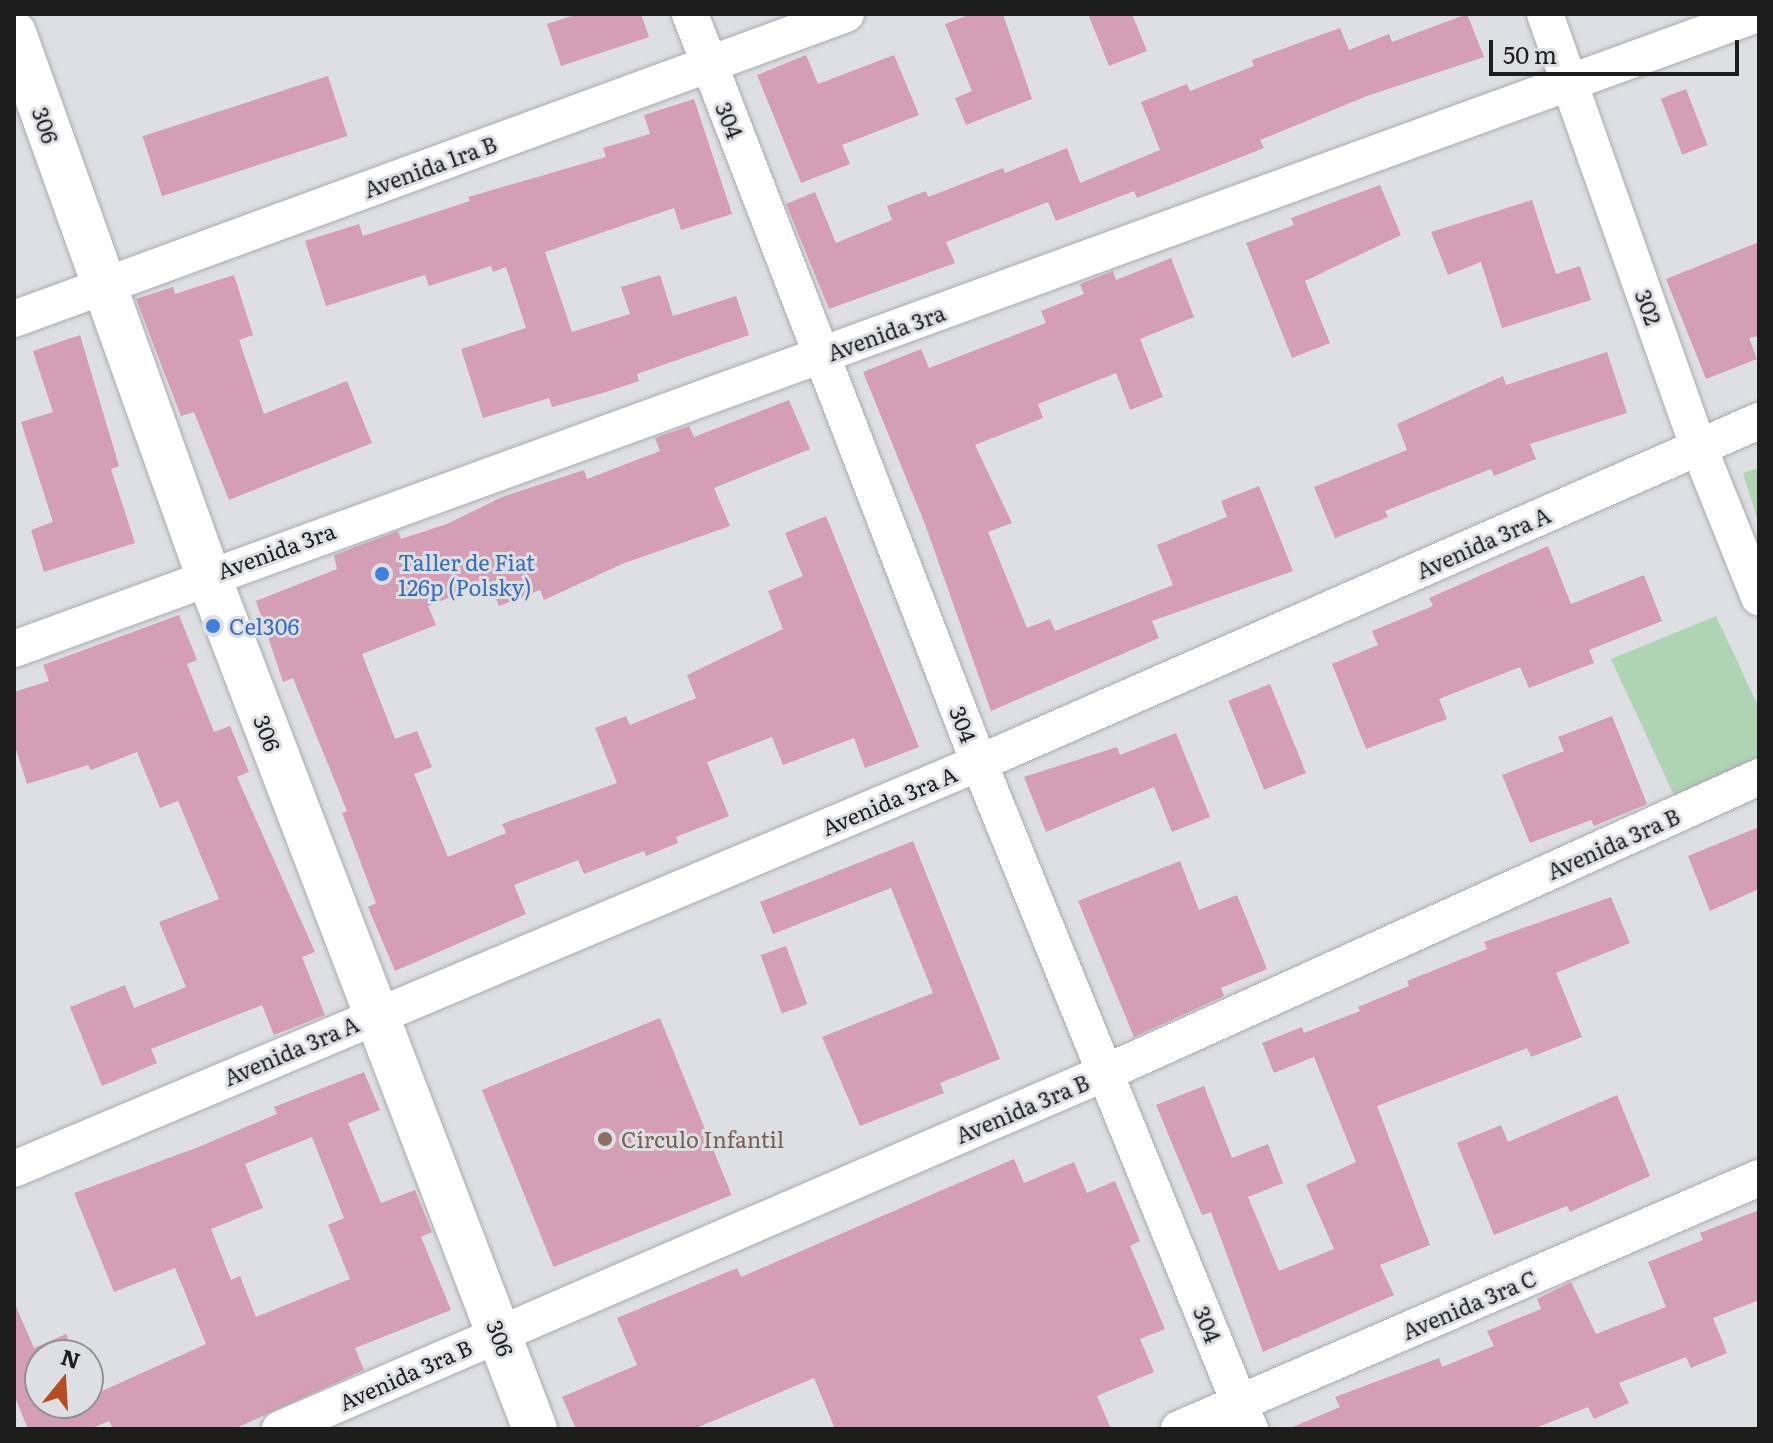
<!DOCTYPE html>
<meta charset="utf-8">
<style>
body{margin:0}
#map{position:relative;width:1773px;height:1443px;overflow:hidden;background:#dedfe2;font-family:Literata,serif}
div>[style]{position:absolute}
.green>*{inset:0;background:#aed4b4}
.building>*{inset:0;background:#d49fb4;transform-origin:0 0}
.roads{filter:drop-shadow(0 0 2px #aaabae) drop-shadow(0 0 2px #aaabae)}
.street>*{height:36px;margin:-18px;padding:0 18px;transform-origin:18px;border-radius:18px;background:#fff}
.secondary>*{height:44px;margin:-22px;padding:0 22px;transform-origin:22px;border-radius:22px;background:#fff}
.dots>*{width:22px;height:22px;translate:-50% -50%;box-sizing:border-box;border:4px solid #dedfe2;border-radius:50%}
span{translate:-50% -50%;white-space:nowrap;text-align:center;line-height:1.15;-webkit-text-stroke:6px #dedfe2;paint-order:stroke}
.street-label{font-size:22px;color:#1d1d1e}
.shop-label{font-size:22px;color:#366cbe}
.left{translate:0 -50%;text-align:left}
.education-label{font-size:22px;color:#785e54}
.frame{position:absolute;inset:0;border:16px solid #1d1d1e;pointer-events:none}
.north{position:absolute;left:24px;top:1339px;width:80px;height:80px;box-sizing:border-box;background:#dedfe2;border:2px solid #919194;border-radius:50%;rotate:18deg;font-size:22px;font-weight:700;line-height:32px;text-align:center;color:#1d1d1e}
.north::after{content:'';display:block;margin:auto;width:28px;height:36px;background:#b44e22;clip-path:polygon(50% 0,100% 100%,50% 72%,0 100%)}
.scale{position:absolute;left:1489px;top:40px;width:250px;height:36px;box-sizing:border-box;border:4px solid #1d1d1e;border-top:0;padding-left:10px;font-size:24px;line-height:28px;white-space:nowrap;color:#1d1d1e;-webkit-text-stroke:6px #dedfe2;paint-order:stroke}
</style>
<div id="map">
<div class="green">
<i style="clip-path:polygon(1759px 468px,1759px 524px,1743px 473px)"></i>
<i style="clip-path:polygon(1716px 616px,1759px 708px,1759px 768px,1678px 804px,1611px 659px)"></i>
</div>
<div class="building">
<i style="clip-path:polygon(578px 14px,641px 14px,649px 37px,561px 66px,547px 24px)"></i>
<i style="clip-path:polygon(971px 14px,1003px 14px,1032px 99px,966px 125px,955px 98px,972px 91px,945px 24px)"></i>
<i style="clip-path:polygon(1088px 14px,1132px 14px,1147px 51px,1109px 66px)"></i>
<i style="clip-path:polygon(1467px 14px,1484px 57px,1367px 96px,1260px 140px,1264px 148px,1137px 198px,1134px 191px,1056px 221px,1048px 202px,946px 242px,955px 263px,829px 309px,786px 204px,815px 192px,836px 243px,892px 220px,887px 206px,926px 191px,928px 197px,1003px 168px,1005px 173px,1067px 148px,1080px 183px,1160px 150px,1141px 102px,1187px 84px,1190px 91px,1254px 66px,1252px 60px,1340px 28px,1349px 50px,1389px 34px,1392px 42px)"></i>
<i style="clip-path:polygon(806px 55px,818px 84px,894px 55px,919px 115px,842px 145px,850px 164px,801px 183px,757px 75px)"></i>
<i style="left:328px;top:76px;width:63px;height:195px;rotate:72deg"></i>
<i style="left:1686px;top:89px;width:60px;height:27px;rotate:69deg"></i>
<i style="clip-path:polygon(694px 99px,732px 214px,681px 230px,674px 208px,545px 252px,572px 332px,630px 314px,621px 287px,660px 275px,673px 316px,736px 296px,749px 335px,637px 374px,639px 381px,603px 393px,552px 407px,549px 398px,483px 418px,461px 349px,526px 328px,506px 267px,493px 272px,491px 266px,429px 286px,425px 275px,326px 306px,305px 241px,359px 224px,363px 236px,470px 201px,468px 197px,606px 157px,603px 148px,650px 134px,644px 115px)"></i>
<i style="clip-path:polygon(1380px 185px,1401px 235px,1305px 281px,1330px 343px,1292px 358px,1246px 243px,1294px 225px,1291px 218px)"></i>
<i style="clip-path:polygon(1532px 200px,1556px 274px,1580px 266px,1591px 300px,1502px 328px,1481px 262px,1448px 275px,1431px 232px)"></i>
<i style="clip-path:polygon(1759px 242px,1759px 336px,1749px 338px,1757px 359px,1706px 379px,1666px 279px)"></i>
<i style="clip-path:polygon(1171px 258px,1194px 317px,1140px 339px,1163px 397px,1130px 410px,1116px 373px,1038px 404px,1043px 418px,975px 445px,1012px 523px,988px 532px,1027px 628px,1050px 619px,1055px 631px,1173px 585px,1157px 545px,1227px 517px,1221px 501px,1259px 486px,1293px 571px,1152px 621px,1159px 638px,991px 711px,925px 524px,863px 372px,921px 349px,929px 368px,1046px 323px,1041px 311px,1084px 294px,1080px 284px,1113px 271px,1116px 280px)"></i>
<i style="clip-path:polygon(234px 275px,253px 335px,239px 340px,264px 414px,347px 381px,372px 443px,229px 500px,194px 412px,181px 416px,136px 299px,173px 287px,175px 294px)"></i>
<i style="clip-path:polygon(80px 335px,119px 466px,111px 469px,135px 543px,44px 572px,31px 530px,53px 522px,21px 422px,53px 412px,33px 351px)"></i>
<i style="clip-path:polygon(1607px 352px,1627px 413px,1530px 444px,1536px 459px,1494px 476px,1491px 469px,1385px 511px,1388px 517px,1335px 538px,1314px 487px,1407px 450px,1397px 424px,1503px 376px,1506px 385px)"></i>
<i style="clip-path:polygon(789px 400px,810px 449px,714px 488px,730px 526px,622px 564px,544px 600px,540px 590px,499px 606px,489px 582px,428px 606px,436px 625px,362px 654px,395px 739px,417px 731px,432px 767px,414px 774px,448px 857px,506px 833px,502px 824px,617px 783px,595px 728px,626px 716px,630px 725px,696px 698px,687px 675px,783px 629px,768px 591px,803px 576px,785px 533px,826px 516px,919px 747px,865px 768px,854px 738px,783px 765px,772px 737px,707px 762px,729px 816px,676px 837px,678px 843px,646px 856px,644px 851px,584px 874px,578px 860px,514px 885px,526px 914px,395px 971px,368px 907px,376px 903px,342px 813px,347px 811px,293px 678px,283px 682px,256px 601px,337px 569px,334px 555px,398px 531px,401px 539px,447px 524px,502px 497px,584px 470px,587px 479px,660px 451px,655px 438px,689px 426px,694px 437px)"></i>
<i style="clip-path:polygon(1548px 546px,1571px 604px,1644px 575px,1662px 621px,1589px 650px,1594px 663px,1529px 688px,1520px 667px,1439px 699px,1447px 719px,1366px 749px,1332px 664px,1378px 645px,1372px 631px,1433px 606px,1429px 598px)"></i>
<i style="clip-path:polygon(179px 615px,197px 660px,187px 664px,214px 732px,230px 726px,249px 772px,237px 777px,315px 952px,302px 957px,325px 1015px,274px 1035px,262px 1005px,151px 1049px,157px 1063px,102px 1086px,70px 1007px,125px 985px,134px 1008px,186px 987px,159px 922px,219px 899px,178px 801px,160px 808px,137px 752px,91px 770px,88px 765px,27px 784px,14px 743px,14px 692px,49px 681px,43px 665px)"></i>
<i style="left:1270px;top:684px;width:96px;height:45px;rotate:68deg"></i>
<i style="clip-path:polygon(1612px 716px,1647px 804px,1594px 826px,1591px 820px,1530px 843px,1502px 775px,1564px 751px,1558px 737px)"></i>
<i style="clip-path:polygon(1176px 733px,1210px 817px,1172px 832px,1154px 787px,1046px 832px,1024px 777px,1117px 747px,1120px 755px)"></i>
<i style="clip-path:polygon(1759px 827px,1759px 889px,1710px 911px,1688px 856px)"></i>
<i style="clip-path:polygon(913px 841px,1000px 1059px,940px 1083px,944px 1093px,860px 1126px,822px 1037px,933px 993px,891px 888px,773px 934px,760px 902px)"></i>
<i style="clip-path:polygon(1180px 861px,1199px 910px,1237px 895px,1267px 969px,1221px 988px,1224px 996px,1134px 1037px,1078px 901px)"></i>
<i style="clip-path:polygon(1611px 897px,1630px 943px,1556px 973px,1582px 1037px,1531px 1057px,1527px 1048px,1377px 1106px,1430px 1245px,1380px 1265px,1394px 1295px,1263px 1352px,1211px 1212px,1202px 1215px,1156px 1105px,1204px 1086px,1232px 1158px,1268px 1144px,1283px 1183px,1248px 1197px,1279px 1271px,1334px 1249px,1306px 1185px,1356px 1162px,1314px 1057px,1274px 1073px,1262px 1043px,1302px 1027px,1304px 1033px,1360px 1011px,1358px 1007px,1409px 986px,1407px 981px,1487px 949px,1484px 942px)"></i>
<i style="left:786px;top:946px;width:62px;height:27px;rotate:70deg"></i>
<i style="left:660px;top:1018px;width:191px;height:192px;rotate:68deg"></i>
<i style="clip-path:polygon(evenodd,364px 1072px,380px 1110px,348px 1123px,381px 1203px,415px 1190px,432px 1232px,421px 1237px,451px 1310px,355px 1348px,364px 1370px,234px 1429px,113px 1429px,109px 1421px,90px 1429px,28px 1429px,14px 1395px,14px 1302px,34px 1348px,66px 1334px,75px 1355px,40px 1355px,40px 1403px,88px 1403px,88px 1388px,91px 1396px,206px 1344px,175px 1268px,114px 1292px,74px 1193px,196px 1148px,277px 1114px,274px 1107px,364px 1072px,312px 1137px,344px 1218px,328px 1225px,350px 1279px,256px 1317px,240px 1276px,231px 1280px,211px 1229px,263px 1208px,245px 1164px,312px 1137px)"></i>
<i style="clip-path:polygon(1617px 1095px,1650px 1176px,1570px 1212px,1567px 1206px,1494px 1235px,1457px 1143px,1501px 1125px,1508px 1142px)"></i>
<i style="clip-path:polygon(1014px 1159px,1024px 1183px,1074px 1162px,1087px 1193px,1115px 1181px,1140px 1241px,1130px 1246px,1165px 1329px,1140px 1339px,1154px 1372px,1097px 1396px,1111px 1429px,835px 1429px,814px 1378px,694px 1429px,576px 1429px,562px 1397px,637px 1365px,617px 1318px,737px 1268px,741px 1277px)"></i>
<i style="clip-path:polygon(1759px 1210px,1759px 1300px,1713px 1318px,1727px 1353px,1691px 1368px,1686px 1357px,1619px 1383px,1629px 1403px,1594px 1419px,1588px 1407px,1533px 1429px,1288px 1429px,1340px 1407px,1335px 1397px,1439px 1358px,1442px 1367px,1494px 1346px,1487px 1331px,1541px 1309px,1537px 1299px,1571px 1282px,1596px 1334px,1666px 1307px,1648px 1262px,1703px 1240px,1700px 1233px)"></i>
</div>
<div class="roads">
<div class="street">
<i style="left:690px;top:14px;width:803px;rotate:68.9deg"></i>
<i style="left:979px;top:763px;width:719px;rotate:67.86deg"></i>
<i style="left:1545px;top:14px;width:461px;rotate:70.5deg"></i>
<i style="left:1699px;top:448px;width:161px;rotate:68.1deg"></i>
<i style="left:14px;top:319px;width:886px;rotate:-20.13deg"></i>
<i style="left:14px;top:649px;width:1856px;rotate:-20.01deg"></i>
<i style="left:14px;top:1169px;width:1047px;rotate:-22.82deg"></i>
<i style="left:979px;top:763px;width:852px;rotate:-23.68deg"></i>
<i style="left:280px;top:1429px;width:901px;rotate:-23.35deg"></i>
<i style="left:1107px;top:1072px;width:716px;rotate:-24.34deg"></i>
<i style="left:1179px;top:1429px;width:632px;rotate:-23.4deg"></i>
</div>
<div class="secondary">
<i style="left:14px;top:33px;width:576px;rotate:70.31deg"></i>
<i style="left:208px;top:575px;width:914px;rotate:69.05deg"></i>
</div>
</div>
<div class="dots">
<i style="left:382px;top:574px;background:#3f7fe0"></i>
<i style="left:213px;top:626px;background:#3f7fe0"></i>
<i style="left:605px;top:1139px;background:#8d6e63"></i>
</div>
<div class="street-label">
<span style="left:730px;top:120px;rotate:68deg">304</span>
<span style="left:46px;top:125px;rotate:71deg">306</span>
<span style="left:430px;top:166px;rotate:-20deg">Avenida 1ra B</span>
<span style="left:1649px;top:307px;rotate:70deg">302</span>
<span style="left:886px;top:332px;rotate:-20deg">Avenida 3ra</span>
<span style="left:1483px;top:542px;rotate:-24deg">Avenida 3ra A</span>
<span style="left:276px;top:550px;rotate:-20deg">Avenida 3ra</span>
<span style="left:964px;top:724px;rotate:69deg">304</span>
<span style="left:268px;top:733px;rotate:69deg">306</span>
<span style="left:889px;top:800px;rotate:-23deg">Avenida 3ra A</span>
<span style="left:1613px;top:843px;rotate:-24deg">Avenida 3ra B</span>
<span style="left:291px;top:1050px;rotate:-23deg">Avenida 3ra A</span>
<span style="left:1022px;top:1108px;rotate:-23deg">Avenida 3ra B</span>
<span style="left:1469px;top:1304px;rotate:-23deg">Avenida 3ra C</span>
<span style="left:1208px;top:1324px;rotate:68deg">304</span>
<span style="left:501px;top:1338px;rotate:69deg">306</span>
<span style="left:405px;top:1374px;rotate:-24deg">Avenida 3ra B</span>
</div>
<div class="shop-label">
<span class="left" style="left:398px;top:574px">Taller de Fiat<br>126p (Polsky)</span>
<span class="left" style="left:229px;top:626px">Cel306</span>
</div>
<div class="education-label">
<span class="left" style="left:621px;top:1139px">Círculo Infantil</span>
</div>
<div class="frame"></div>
<div class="north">N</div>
<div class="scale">50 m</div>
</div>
